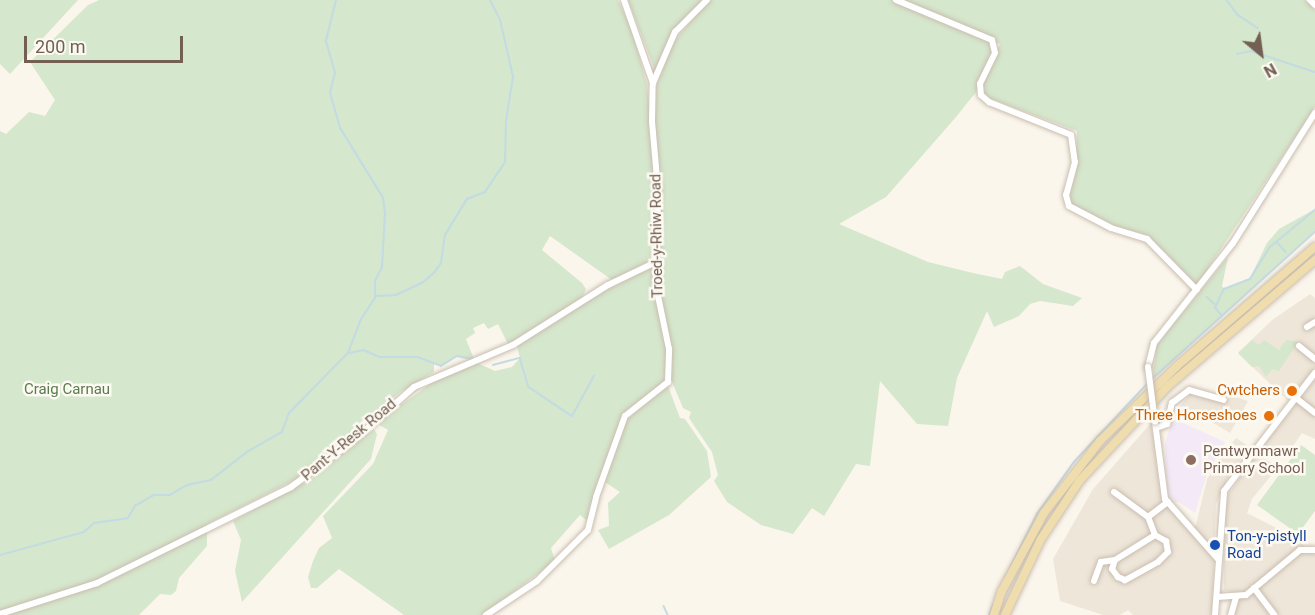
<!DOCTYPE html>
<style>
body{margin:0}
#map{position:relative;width:1315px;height:615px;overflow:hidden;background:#fbf6ec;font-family:Roboto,sans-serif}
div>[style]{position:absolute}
.residential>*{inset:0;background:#eee6d9}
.education>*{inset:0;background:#f3e9f7}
.green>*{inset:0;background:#d5e7cc}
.stream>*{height:1.5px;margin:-0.75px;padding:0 0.75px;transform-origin:0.75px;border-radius:0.75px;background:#c3dbe2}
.roads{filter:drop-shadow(0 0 2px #c9bdb0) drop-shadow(0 0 2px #c9bdb0)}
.minor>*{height:6px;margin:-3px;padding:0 3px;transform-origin:3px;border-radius:3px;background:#fff}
.major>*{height:8px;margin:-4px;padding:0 4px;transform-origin:4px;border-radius:4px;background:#f0ddae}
.bridges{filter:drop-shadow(0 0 2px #c9bdb0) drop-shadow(0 0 2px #c9bdb0)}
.minor-bridge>*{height:6px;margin:-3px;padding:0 3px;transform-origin:3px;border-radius:3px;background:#fff}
.dots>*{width:16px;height:16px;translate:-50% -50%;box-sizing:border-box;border:3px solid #fdfaf3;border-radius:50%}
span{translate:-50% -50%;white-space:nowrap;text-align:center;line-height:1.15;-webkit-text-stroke:5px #fdfaf3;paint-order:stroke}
.street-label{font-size:15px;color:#736052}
.park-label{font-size:15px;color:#587d4e}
.food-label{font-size:15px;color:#c56008}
.right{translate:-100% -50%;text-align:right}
.education-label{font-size:15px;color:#785e54}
.left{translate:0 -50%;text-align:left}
.transit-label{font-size:15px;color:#164399}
.north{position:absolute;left:1231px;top:24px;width:60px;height:60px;-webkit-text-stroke:4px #fdfaf3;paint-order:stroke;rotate:151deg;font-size:16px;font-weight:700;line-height:24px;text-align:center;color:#736052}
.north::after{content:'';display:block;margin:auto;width:21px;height:27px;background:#736052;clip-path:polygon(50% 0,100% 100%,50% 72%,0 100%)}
.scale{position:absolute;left:24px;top:36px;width:159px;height:27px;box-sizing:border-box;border:3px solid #736052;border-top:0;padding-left:8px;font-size:18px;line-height:21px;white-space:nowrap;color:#736052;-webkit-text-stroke:4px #fdfaf3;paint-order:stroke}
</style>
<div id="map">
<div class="residential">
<i style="clip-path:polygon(1310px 294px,1315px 298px,1315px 368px,1288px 401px,1238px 353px,1272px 320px)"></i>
<i style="clip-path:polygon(1315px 380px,1315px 439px,1302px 433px,1284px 459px,1273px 456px,1262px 447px)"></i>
<i style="clip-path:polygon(1191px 394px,1223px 403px,1228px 394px,1248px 401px,1230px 433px,1200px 415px,1176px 410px)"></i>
<i style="clip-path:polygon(1151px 423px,1164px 502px,1189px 531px,1196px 525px,1207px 479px,1224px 454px,1236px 438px,1250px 447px,1230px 473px,1216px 504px,1212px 615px,1133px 615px,1128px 610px,1120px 615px,1103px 615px,1060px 601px,1053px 559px,1093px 489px)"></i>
<i style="clip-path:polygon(1257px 454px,1278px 467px,1252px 499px,1247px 513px,1302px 541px,1306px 553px,1315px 554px,1315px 615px,1235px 615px,1238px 594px,1224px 590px,1223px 526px,1228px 495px)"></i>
</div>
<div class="education">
<i style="clip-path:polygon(1172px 418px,1225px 442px,1207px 474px,1195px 513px,1179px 502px,1172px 502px,1167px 494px,1165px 445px)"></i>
</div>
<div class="green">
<i style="clip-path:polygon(0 0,78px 0,10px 74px,0 64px)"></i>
<i style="clip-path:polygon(99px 0,618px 0,631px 28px,647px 84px,655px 175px,653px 259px,612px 280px,550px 236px,542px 250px,582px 283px,586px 289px,582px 298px,508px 344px,498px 324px,488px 329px,484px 323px,473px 328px,475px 333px,466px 339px,474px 359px,457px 356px,441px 366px,434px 363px,434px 372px,400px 392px,296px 479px,207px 524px,207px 546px,179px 578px,176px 591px,171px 595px,160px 594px,139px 615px,0 615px,0 131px,6px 134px,29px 112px,45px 116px,55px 100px,30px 62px,88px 5px)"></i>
<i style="clip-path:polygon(628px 0,705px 0,671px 34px,656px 73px)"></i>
<i style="clip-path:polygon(710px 0,891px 0,990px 42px,993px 52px,976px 92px,956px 117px,886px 197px,839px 224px,928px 262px,973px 273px,1002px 279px,1005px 272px,1020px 266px,1043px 284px,1082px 298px,1073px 306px,1040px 301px,1030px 304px,1019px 316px,994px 327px,987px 311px,957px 378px,948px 426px,917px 424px,880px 381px,870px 466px,856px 464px,824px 516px,812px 508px,793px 534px,761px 525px,727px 502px,714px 481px,718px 475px,712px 452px,689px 418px,691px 412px,683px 408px,670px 377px,658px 285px,652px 98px,673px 42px)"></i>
<i style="clip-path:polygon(900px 0,1305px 0,1315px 10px,1315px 107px,1197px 285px,1147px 235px,1111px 225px,1071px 204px,1068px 199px,1075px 177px,1077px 131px,986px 97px,981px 89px,1000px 44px)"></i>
<i style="clip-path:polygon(1315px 209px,1315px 232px,1153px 378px,1156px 346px,1228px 257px,1222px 286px,1224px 289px,1250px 278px,1267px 243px,1279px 229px)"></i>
<i style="clip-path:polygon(652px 266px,667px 354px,664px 381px,623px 415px,597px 485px,589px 522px,580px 515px,551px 548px,555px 561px,482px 615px,404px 615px,339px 569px,317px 588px,311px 588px,308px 577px,313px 561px,319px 548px,332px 538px,323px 516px,373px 464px,388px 430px,376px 423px,437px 379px,477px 363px,495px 371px,512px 367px,520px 358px,517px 346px,599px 294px)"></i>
<i style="clip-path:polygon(1252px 340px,1259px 345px,1264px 340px,1279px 350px,1286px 340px,1298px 342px,1279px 371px,1272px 369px,1266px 377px,1259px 366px,1252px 367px,1238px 353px)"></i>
<i style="clip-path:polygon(668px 386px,680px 418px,685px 419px,707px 451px,711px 477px,669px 515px,609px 549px,598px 530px,609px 526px,608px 503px,620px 492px,605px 482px,626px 420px)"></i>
<i style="clip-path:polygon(373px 428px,377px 434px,371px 459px,242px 602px,235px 571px,241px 540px,233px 521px,315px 477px)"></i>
<i style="clip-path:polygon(1301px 445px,1315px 455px,1315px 511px,1298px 534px,1257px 505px)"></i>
</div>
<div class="stream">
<i style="left:1227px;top:0;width:19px;rotate:54deg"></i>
<i style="left:1238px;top:15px;width:24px;rotate:33deg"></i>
<i style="left:1237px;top:54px;width:14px;rotate:-12deg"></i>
<i style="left:1251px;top:51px;width:67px;rotate:18.2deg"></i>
<i style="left:1277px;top:242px;width:13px;rotate:48deg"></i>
<i style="left:376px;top:296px;width:20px;rotate:-3deg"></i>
<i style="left:396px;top:295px;width:29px;rotate:-25deg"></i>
<i style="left:422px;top:283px;width:16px;rotate:-40deg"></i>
<i style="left:434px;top:273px;width:12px;rotate:-55deg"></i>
<i style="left:441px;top:263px;width:28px;rotate:-82deg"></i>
<i style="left:445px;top:235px;width:42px;rotate:-58.6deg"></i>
<i style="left:467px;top:199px;width:19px;rotate:-21deg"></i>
<i style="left:485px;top:192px;width:36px;rotate:-56deg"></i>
<i style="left:505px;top:162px;width:41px;rotate:-88.6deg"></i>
<i style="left:506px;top:121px;width:45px;rotate:-81deg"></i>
<i style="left:513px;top:77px;width:58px;rotate:-102.8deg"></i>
<i style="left:500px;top:20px;width:22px;rotate:-117deg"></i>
<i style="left:1207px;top:297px;width:12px;rotate:42deg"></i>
<i style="left:1221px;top:315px;width:9px;rotate:-131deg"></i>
<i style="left:1215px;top:308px;width:21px;rotate:-65deg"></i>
<i style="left:1224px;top:289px;width:28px;rotate:-21deg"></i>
<i style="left:1250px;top:279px;width:36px;rotate:-58deg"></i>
<i style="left:1269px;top:248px;width:60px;rotate:-39.6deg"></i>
<i style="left:349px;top:353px;width:15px;rotate:-11deg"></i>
<i style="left:364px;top:350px;width:17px;rotate:24deg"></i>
<i style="left:380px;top:357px;width:38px"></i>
<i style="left:418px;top:357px;width:25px;rotate:21deg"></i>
<i style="left:441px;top:366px;width:19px;rotate:-32deg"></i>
<i style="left:457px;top:356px;width:16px;rotate:11deg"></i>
<i style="left:493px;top:365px;width:28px;rotate:-15deg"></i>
<i style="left:520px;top:358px;width:30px;rotate:73deg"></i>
<i style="left:529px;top:387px;width:52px;rotate:34deg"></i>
<i style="left:572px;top:416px;width:46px;rotate:-61.2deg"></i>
<i style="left:1151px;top:380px;width:221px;rotate:-42.1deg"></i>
<i style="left:0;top:555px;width:87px;rotate:-15.3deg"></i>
<i style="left:84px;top:532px;width:13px;rotate:-42deg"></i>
<i style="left:94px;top:523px;width:34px;rotate:-8deg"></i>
<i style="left:128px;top:518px;width:14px;rotate:-60deg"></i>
<i style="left:135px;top:506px;width:22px;rotate:-30deg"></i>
<i style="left:154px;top:495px;width:16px"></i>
<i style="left:170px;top:495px;width:20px;rotate:-30deg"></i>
<i style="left:187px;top:485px;width:25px;rotate:-12deg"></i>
<i style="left:211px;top:480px;width:46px;rotate:-37.9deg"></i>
<i style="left:247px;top:452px;width:40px;rotate:-29.7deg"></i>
<i style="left:282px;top:432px;width:20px;rotate:-70deg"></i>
<i style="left:289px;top:413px;width:84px;rotate:-45.5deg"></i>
<i style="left:348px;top:353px;width:34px;rotate:-69deg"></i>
<i style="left:360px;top:321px;width:27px;rotate:-57deg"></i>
<i style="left:375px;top:298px;width:17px;rotate:-90deg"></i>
<i style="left:375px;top:281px;width:16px;rotate:-63deg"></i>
<i style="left:382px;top:267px;width:53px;rotate:-86.8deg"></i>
<i style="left:385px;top:214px;width:16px;rotate:-97deg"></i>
<i style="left:383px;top:198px;width:82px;rotate:-121.6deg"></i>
<i style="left:340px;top:128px;width:36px;rotate:-106deg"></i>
<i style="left:330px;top:93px;width:21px;rotate:-76deg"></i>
<i style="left:335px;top:73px;width:33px;rotate:-106deg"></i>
<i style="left:326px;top:41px;width:42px;rotate:-76.3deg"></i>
<i style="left:1005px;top:578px;width:72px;rotate:-63.4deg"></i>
<i style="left:1037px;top:514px;width:64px;rotate:-54.6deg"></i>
<i style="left:1074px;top:462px;width:108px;rotate:-46.9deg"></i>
<i style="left:664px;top:606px;width:10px;rotate:66deg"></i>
<i style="left:989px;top:615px;width:11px;rotate:-68deg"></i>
</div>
<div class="roads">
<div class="minor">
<i style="left:896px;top:0;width:104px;rotate:22.6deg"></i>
<i style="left:992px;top:40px;width:13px;rotate:77deg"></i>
<i style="left:995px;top:53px;width:34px;rotate:116deg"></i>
<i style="left:980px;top:84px;width:11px;rotate:85deg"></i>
<i style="left:981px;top:95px;width:11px;rotate:41deg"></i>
<i style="left:989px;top:102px;width:88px;rotate:21.9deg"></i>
<i style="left:1071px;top:135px;width:27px;rotate:82deg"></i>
<i style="left:1075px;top:162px;width:34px;rotate:105deg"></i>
<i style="left:1066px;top:195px;width:11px;rotate:75deg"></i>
<i style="left:1069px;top:206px;width:47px;rotate:27.6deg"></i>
<i style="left:1111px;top:228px;width:38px;rotate:17deg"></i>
<i style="left:1147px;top:239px;width:71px;rotate:45.6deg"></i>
<i style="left:1310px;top:0;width:7px;rotate:45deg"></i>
<i style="left:653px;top:83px;width:56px;rotate:-66.7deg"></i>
<i style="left:675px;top:32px;width:45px;rotate:-45deg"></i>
<i style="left:1307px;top:327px;width:9px;rotate:-32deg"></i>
<i style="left:1299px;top:346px;width:21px;rotate:39deg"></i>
<i style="left:1148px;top:367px;width:25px;rotate:-76deg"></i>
<i style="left:1154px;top:343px;width:127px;rotate:-51.7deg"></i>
<i style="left:1233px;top:243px;width:154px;rotate:-57.8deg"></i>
<i style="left:1296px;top:398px;width:24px;rotate:38deg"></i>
<i style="left:1155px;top:422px;width:78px;rotate:82.6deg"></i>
<i style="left:1165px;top:499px;width:80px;rotate:48.5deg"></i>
<i style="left:1156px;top:428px;width:12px;rotate:-20deg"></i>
<i style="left:1167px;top:424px;width:22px;rotate:-77deg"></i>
<i style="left:1172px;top:403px;width:21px;rotate:-37deg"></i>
<i style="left:1189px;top:390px;width:36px;rotate:16deg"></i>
<i style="left:1114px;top:492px;width:42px;rotate:36.3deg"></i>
<i style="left:1155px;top:535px;width:13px;rotate:29deg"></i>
<i style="left:1166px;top:541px;width:11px;rotate:80deg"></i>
<i style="left:1168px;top:552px;width:14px;rotate:135deg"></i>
<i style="left:1158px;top:562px;width:38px;rotate:151deg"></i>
<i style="left:1125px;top:580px;width:8px;rotate:-157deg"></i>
<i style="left:1118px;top:577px;width:10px;rotate:-127deg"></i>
<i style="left:1112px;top:569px;width:9px;rotate:-72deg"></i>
<i style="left:1115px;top:560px;width:47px;rotate:-32deg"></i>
<i style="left:1155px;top:535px;width:19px;rotate:-111deg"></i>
<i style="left:1148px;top:517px;width:25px;rotate:-37deg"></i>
<i style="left:1094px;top:581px;width:20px;rotate:-70deg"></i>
<i style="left:1101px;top:562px;width:14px;rotate:-8deg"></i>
<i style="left:1254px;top:588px;width:34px;rotate:53deg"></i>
<i style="left:1217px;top:597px;width:29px;rotate:-4deg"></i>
<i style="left:1246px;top:595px;width:70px;rotate:-39.8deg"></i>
<i style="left:1300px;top:550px;width:15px"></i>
<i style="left:0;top:614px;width:102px;rotate:-17.7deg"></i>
<i style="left:97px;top:583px;width:216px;rotate:-26.3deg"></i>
<i style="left:291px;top:487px;width:76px;rotate:-36.4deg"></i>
<i style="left:352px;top:442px;width:83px;rotate:-41.6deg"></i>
<i style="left:414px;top:387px;width:108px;rotate:-23deg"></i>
<i style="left:513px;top:345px;width:112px;rotate:-32.3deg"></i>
<i style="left:608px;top:285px;width:53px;rotate:-25.6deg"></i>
<i style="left:486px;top:615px;width:61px;rotate:-33.7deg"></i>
<i style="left:537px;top:581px;width:72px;rotate:-45deg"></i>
<i style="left:588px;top:530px;width:34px;rotate:-76deg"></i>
<i style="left:596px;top:497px;width:86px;rotate:-70.3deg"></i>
<i style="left:625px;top:416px;width:55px;rotate:-38.3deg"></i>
<i style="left:668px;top:382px;width:33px;rotate:-88deg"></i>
<i style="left:669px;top:349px;width:64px;rotate:-101.7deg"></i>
<i style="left:656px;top:286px;width:96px;rotate:-88.8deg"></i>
<i style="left:658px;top:190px;width:68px;rotate:-95deg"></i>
<i style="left:652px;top:122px;width:39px;rotate:-89deg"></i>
<i style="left:653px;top:83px;width:88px;rotate:-109.3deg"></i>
<i style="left:1215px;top:615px;width:124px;rotate:-85.8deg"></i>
<i style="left:1224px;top:491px;width:149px;rotate:-52.4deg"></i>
<i style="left:1231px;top:615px;width:18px;rotate:-74deg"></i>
</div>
<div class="major">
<i style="left:994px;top:615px;width:25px;rotate:-72deg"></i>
<i style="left:1002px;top:591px;width:89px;rotate:-61.7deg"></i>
<i style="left:1044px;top:513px;width:91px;rotate:-52.1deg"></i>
<i style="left:1100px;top:441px;width:107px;rotate:-44.2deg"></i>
<i style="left:1177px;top:366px;width:182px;rotate:-40.8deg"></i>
<i style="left:1005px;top:615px;width:84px;rotate:-64.7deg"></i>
<i style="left:1041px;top:539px;width:71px;rotate:-56.5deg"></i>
<i style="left:1080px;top:480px;width:129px;rotate:-46.9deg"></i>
<i style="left:1168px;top:386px;width:194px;rotate:-40.6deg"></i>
</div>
</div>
<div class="bridges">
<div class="minor-bridge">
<i style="left:1148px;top:367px;width:55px;rotate:82.7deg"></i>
</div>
</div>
<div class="dots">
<i style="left:1292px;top:391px;background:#e8710a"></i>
<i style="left:1269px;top:416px;background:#e8710a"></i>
<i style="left:1191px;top:460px;background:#8d6e63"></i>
<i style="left:1215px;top:545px;background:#1a4fb4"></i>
</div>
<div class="street-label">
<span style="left:657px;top:236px;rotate:-91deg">Troed-y-Rhiw Road</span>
<span style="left:349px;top:440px;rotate:-40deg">Pant-Y-Resk Road</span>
</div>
<div class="park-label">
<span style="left:67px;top:390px">Craig Carnau</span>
</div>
<div class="food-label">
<span class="right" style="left:1280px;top:391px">Cwtchers</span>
<span class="right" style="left:1257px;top:416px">Three Horseshoes</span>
</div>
<div class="education-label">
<span class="left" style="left:1203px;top:460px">Pentwynmawr<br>Primary School</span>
</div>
<div class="transit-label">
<span class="left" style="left:1227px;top:545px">Ton-y-pistyll<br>Road</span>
</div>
<div class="north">N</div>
<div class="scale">200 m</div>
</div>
